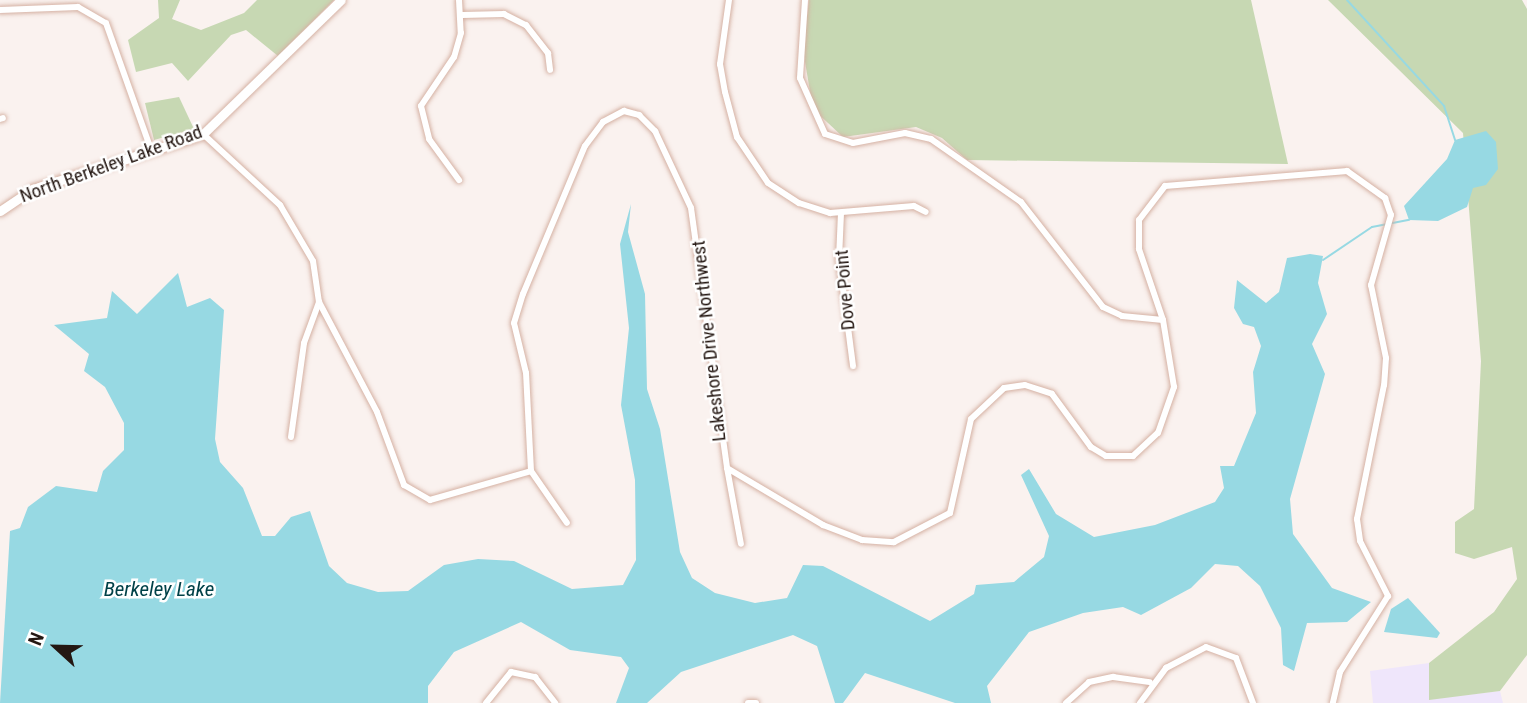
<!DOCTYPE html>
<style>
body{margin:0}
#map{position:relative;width:1527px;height:703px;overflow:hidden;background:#faf2ef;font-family:"Roboto Condensed",sans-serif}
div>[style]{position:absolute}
.commercial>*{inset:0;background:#efe6fb}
.green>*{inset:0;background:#c7d8b3}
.water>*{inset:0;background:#97d9e3}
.stream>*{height:2px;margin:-1px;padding:0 1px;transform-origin:1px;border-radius:1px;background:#97d9e3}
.roads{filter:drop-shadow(0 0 2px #d5b1a3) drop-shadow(0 0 2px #d5b1a3)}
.street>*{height:6px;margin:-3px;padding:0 3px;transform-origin:3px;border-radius:3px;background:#fff}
.secondary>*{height:9px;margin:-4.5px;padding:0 4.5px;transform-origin:4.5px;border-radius:4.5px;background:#fff}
span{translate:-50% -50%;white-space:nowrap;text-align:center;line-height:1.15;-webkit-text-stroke:5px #fff;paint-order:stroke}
.street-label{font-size:19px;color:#241712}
.water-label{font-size:21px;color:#014148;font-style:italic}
.north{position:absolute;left:21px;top:612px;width:70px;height:70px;-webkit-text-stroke:5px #fff;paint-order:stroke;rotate:292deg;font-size:19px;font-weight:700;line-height:28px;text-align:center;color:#241712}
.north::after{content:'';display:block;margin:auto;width:24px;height:32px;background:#241712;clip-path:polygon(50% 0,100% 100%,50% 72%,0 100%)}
</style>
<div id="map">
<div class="commercial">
<i style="clip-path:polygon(1429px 663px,1429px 699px,1500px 691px,1503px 703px,1373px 703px,1370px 671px)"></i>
</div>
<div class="green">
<i style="clip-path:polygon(158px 0,180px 0,172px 19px,201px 30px,244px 13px,257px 0,334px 0,278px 56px,246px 30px,231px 35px,188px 81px,172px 63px,136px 72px,128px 40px,159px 18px)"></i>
<i style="clip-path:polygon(809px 0,1251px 0,1288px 164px,967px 160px,942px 138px,916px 127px,843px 137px,813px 109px,803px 50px)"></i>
<i style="clip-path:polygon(1328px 0,1522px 0,1527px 9px,1527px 655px,1500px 691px,1429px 700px,1429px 663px,1494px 612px,1517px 579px,1512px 547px,1474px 559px,1455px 553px,1455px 522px,1474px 509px,1481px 361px,1463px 133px)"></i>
<i style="clip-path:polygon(179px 97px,194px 129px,154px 140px,145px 103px)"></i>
</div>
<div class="water">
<i style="clip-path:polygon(1486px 131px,1496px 142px,1498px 169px,1486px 185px,1473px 188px,1467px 207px,1438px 221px,1409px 220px,1404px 206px,1447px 159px,1455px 140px)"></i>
<i style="clip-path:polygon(631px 204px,628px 232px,645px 294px,647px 389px,660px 429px,680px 552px,692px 578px,715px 593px,755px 603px,787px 598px,803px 565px,823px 566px,930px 621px,974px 594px,976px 585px,1014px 582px,1044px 557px,1049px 536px,1021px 475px,1029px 469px,1056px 514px,1094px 537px,1155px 525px,1215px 502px,1224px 488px,1220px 466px,1234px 466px,1256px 413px,1253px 372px,1261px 346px,1254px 327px,1243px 324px,1234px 308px,1237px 280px,1266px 303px,1279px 292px,1287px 258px,1310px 254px,1323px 256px,1318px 283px,1327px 314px,1312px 344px,1325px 374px,1290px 499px,1293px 534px,1332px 588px,1371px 602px,1347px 622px,1307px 623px,1294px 671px,1283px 665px,1281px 628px,1260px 586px,1238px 566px,1215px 564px,1191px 588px,1141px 615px,1123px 607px,1083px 613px,1029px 632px,987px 686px,991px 703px,955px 703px,865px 673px,843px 703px,835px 703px,817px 646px,793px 635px,681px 672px,647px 703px,616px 703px,629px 668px,621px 657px,570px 650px,521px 622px,454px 652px,428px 686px,428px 703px,0 703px,10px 531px,20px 528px,28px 507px,56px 486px,97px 492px,103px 471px,124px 450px,124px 423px,105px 387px,84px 371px,89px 354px,54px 325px,107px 318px,112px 291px,137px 314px,178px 273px,187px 307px,210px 298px,224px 310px,215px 439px,220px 462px,243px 488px,262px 536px,275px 536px,291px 517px,310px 511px,329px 566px,347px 583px,378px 592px,408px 591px,444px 565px,478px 559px,514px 561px,572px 589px,623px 585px,636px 560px,635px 480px,621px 405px,629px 328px,620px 244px)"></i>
<i style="clip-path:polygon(1408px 598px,1440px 633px,1437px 638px,1384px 632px,1391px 609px)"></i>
</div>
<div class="stream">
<i style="left:1347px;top:0;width:144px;rotate:47.5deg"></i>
<i style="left:1444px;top:106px;width:36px;rotate:72deg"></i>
<i style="left:1323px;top:260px;width:59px;rotate:-34deg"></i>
<i style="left:1372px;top:227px;width:38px;rotate:-11deg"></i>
</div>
<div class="roads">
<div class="street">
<i style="left:459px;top:0;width:33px;rotate:87deg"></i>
<i style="left:461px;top:33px;width:25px;rotate:106deg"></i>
<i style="left:454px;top:57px;width:59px;rotate:124deg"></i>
<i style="left:421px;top:106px;width:34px;rotate:76deg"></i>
<i style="left:429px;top:139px;width:51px;rotate:53.8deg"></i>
<i style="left:729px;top:0;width:65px;rotate:98deg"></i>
<i style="left:720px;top:64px;width:28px;rotate:80deg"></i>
<i style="left:725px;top:92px;width:47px;rotate:75.1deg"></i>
<i style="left:737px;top:137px;width:55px;rotate:56deg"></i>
<i style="left:768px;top:183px;width:37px;rotate:33deg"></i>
<i style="left:799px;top:203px;width:33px;rotate:18deg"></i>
<i style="left:830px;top:213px;width:84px;rotate:-4.8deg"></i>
<i style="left:914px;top:206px;width:13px;rotate:27deg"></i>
<i style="left:805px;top:0;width:78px;rotate:93.7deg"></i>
<i style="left:800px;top:78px;width:61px;rotate:65.9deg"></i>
<i style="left:825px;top:134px;width:29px;rotate:18deg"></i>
<i style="left:853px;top:143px;width:53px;rotate:-10.9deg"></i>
<i style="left:905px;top:133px;width:27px;rotate:13deg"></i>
<i style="left:931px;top:139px;width:110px;rotate:35deg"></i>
<i style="left:1021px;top:202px;width:133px;rotate:52deg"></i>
<i style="left:1103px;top:307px;width:21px;rotate:25deg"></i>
<i style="left:1122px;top:316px;width:41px;rotate:5.6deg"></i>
<i style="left:0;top:10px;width:78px;rotate:-2.2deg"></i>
<i style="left:78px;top:7px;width:32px;rotate:30deg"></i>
<i style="left:106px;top:23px;width:137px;rotate:70.4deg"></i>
<i style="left:462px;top:15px;width:42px;rotate:-1.4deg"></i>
<i style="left:504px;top:14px;width:25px;rotate:27deg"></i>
<i style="left:526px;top:25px;width:36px;rotate:52deg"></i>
<i style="left:548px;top:53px;width:17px;rotate:83deg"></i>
<i style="left:0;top:119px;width:3px;rotate:-18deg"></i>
<i style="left:203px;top:134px;width:105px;rotate:42.7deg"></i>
<i style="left:280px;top:205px;width:65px;rotate:59.5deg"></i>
<i style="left:313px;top:261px;width:41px;rotate:81.7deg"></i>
<i style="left:319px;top:302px;width:124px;rotate:62.2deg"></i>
<i style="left:377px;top:412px;width:78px;rotate:69.7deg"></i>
<i style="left:404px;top:485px;width:30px;rotate:30deg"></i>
<i style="left:430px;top:500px;width:105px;rotate:-16deg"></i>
<i style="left:531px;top:471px;width:98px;rotate:-92.9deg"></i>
<i style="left:526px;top:373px;width:51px;rotate:-103.5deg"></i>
<i style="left:514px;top:323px;width:30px;rotate:-73deg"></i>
<i style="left:523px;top:294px;width:160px;rotate:-67.3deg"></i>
<i style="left:585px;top:146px;width:30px;rotate:-53deg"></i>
<i style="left:603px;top:122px;width:24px;rotate:-28deg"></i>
<i style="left:624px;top:111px;width:16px;rotate:15deg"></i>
<i style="left:639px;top:115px;width:23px;rotate:45deg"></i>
<i style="left:655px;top:131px;width:85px;rotate:64.9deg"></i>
<i style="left:691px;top:208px;width:262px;rotate:82.1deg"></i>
<i style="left:727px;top:468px;width:112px;rotate:30.7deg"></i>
<i style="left:823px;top:525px;width:42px;rotate:21deg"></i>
<i style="left:862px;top:540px;width:32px;rotate:4deg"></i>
<i style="left:894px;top:542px;width:63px;rotate:-27.4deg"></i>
<i style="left:950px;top:513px;width:96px;rotate:-77.4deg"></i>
<i style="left:971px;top:419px;width:45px;rotate:-43.2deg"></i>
<i style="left:1004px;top:388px;width:21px;rotate:-8deg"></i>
<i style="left:1025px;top:385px;width:28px;rotate:18deg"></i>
<i style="left:1052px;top:394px;width:66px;rotate:53.7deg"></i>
<i style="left:1091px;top:447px;width:17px;rotate:31deg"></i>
<i style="left:1106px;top:456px;width:27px"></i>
<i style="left:1133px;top:456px;width:34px;rotate:-43deg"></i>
<i style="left:1158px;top:433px;width:49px;rotate:-70.8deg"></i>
<i style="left:1174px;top:387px;width:68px;rotate:-99.3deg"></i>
<i style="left:1163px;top:320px;width:75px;rotate:-108.7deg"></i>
<i style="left:1139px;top:249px;width:29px;rotate:-90deg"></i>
<i style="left:1139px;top:220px;width:43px;rotate:-52.6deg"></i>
<i style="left:1165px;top:186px;width:183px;rotate:-4.7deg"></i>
<i style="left:1347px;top:171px;width:47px;rotate:35.4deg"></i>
<i style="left:1385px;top:198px;width:18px;rotate:71deg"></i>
<i style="left:1391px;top:215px;width:73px;rotate:105.9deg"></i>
<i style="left:1371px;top:285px;width:75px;rotate:78.4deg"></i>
<i style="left:1386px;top:358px;width:27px;rotate:94deg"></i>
<i style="left:1384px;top:385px;width:137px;rotate:101.4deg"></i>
<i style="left:1357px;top:519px;width:22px;rotate:82deg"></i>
<i style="left:1360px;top:541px;width:62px;rotate:63deg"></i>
<i style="left:1388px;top:596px;width:90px;rotate:122.3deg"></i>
<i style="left:1340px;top:672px;width:32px;rotate:103deg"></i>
<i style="left:841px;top:213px;width:45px;rotate:92.5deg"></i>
<i style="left:839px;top:258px;width:109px;rotate:82.6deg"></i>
<i style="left:291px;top:437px;width:95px;rotate:-82.1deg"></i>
<i style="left:304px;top:343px;width:44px;rotate:-69.9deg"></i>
<i style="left:727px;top:468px;width:77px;rotate:79.6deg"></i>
<i style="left:531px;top:471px;width:63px;rotate:55.3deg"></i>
<i style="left:486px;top:703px;width:40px;rotate:-51deg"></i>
<i style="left:511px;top:672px;width:25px;rotate:12deg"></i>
<i style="left:535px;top:677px;width:33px;rotate:52deg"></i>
<i style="left:748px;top:703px;width:8px"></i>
<i style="left:1066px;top:703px;width:31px;rotate:-42deg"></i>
<i style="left:1089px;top:682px;width:25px;rotate:-12deg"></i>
<i style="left:1113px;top:677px;width:37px;rotate:8deg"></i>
<i style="left:1140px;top:703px;width:44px;rotate:-53.4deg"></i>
<i style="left:1166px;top:668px;width:45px;rotate:-27.7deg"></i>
<i style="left:1206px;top:647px;width:32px;rotate:20deg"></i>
<i style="left:1236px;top:658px;width:48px;rotate:69.3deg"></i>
</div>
<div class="secondary">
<i style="left:0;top:211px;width:40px;rotate:-34deg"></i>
<i style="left:33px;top:189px;width:179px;rotate:-17.9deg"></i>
<i style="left:203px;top:134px;width:192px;rotate:-44.2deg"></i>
</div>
</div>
<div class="street-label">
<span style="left:111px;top:164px;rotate:-20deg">North Berkeley Lake Road</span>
<span style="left:845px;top:290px;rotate:-95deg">Dove Point</span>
<span style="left:709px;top:341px;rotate:-96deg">Lakeshore Drive Northwest</span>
</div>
<div class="water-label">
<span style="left:159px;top:589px">Berkeley Lake</span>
</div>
<div class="north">N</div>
</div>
